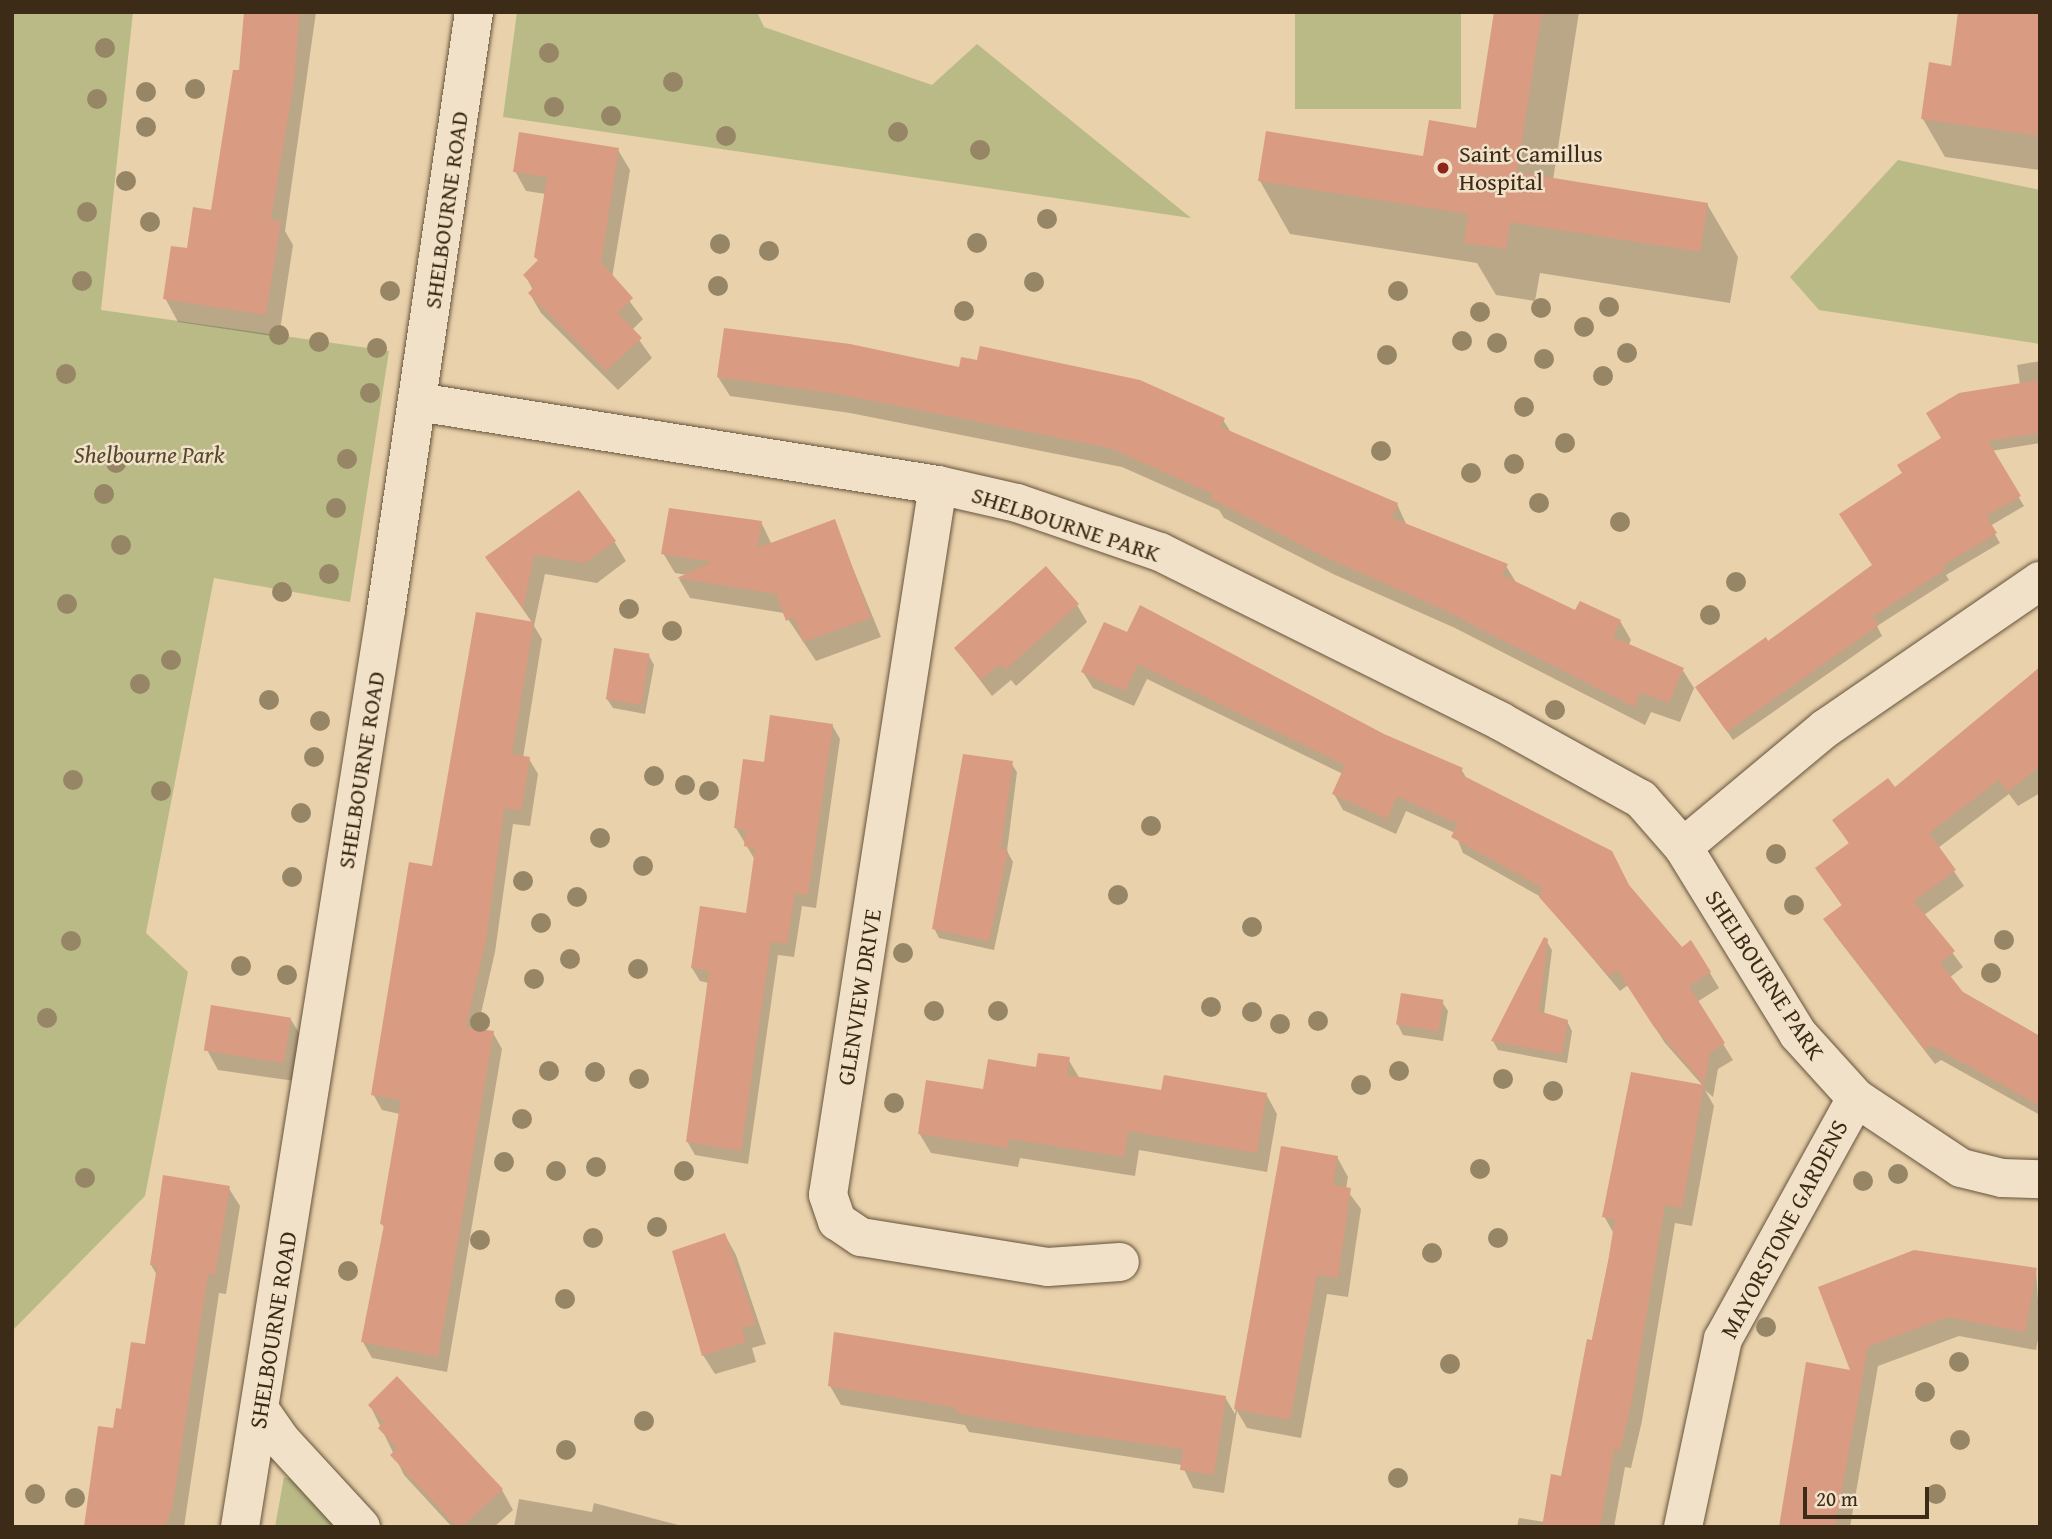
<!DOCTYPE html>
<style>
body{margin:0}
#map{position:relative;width:2052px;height:1539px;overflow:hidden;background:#e9d1ab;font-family:"Gentium Book Plus",serif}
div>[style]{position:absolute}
.green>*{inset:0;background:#baba87;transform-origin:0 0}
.shadow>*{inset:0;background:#0003}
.building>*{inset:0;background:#d99b82;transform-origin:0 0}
.roads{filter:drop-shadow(0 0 2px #66543c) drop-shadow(0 0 2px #66543c)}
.minor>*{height:38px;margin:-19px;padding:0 19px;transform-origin:19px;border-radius:19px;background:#f1e1c8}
.secondary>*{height:38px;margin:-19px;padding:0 19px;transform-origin:19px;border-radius:19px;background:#f1e1c8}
.trees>*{width:20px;height:20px;margin:-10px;border-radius:50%;background:#978666}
.dots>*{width:19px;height:19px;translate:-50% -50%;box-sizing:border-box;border:4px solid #f1e1c8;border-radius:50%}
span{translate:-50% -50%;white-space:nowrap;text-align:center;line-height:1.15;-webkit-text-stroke:5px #f1e1c8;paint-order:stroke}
.poi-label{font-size:24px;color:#3b2b17}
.left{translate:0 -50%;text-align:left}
.street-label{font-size:24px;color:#3b2b17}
.park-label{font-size:24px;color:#54482d;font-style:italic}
.frame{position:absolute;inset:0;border:14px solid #3b2b17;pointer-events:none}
.scale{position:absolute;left:1803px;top:1487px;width:126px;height:32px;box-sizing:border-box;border:4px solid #3b2b17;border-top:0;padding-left:9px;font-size:21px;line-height:24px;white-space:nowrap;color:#3b2b17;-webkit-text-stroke:5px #f1e1c8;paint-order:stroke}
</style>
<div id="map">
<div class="green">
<i style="clip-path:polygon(12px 12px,133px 12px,101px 310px,389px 351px,350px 602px,214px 578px,146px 933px,188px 972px,145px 1196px,12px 1331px)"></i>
<i style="clip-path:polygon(517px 12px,757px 12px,764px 27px,932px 85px,977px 44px,1191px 218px,503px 117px)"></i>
<i style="left:1295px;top:12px;width:166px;height:97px"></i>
<i style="clip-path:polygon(1898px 160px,2040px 190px,2040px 344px,1819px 310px,1790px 277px)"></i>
<i style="clip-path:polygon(284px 1477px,294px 1480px,342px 1527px,275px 1527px)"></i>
</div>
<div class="shadow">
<i style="clip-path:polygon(246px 12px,316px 12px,285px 231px,293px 245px,279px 337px,178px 322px,165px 298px,212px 212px,241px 72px)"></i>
<i style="clip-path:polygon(1496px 12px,1579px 12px,1553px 180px,1707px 204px,1738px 257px,1730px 303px,1540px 273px,1535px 301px,1496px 295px,1477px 263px,1290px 234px,1260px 181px,1425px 158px,1477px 130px)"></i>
<i style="clip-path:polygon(2040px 12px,2040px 170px,1945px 157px,1923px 119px,1952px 67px)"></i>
<i style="clip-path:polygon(618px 150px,630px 170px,612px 278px,643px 319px,632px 330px,652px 358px,618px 390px,541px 313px,530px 294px,533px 290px,525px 275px,539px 262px,546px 194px,526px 191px,515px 171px)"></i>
<i style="clip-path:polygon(2040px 361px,2040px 443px,1991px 451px,2024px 506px,1990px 526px,2000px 543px,1946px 575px,1949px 580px,1877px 626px,1882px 636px,1733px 740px,1703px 696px,1874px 565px,1904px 473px,1943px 439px,2020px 385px,2017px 365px)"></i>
<i style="clip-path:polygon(718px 377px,1223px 420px,1232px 434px,1397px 504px,1407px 526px,1506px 566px,1517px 584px,1576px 612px,1620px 621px,1631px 640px,1628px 646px,1682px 669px,1694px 688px,1680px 722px,1651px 712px,1645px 725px,1455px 628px,1333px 574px,1224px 518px,1219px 510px,1122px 467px,850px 413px,730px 396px)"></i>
<i style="clip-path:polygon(761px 522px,772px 545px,834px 522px,881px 637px,816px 661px,784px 613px,690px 598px,679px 579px,688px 575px,675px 573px,663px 553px)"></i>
<i style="clip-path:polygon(614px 541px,626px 561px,597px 583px,545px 574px,534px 626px,542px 639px,523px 758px,529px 759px,538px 774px,530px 826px,513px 824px,495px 952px,477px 1031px,493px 1033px,502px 1049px,447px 1372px,372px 1358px,363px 1342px,385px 1229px,382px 1224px,400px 1114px,382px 1110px,373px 1094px,433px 868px,533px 624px,487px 557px)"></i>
<i style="clip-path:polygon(1077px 605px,1087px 622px,1016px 686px,1011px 680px,992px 696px,956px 649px)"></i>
<i style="clip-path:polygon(1104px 625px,1461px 769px,1467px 779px,1631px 890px,1681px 949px,1710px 973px,1719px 988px,1697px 1002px,1733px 1060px,1718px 1069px,1713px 1097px,1705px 1090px,1714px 1106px,1692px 1226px,1675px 1223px,1642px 1421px,1631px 1468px,1625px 1467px,1614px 1527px,1517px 1527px,1519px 1518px,1545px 1522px,1563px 1478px,1614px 1234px,1604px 1216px,1632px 1074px,1704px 1087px,1665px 1043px,1628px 985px,1620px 991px,1541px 897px,1463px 853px,1455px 833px,1406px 811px,1396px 834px,1343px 810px,1334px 794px,1343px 774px,1147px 679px,1134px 706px,1093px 688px,1083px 672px)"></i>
<i style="clip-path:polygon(649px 656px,654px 665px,645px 714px,613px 708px,607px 699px)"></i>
<i style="clip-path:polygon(2040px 676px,2040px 793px,2018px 806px,2009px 794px,1938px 848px,1964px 886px,1924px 915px,1963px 967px,1949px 978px,1962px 994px,2040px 1037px,2040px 1115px,1941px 1060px,1935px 1064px,1835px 935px,1826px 919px,1843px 907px,1817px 869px,1850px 845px,1834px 820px,1895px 790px)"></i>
<i style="clip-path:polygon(832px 725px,840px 739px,816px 908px,802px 906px,794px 957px,778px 955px,748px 1164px,695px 1155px,687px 1141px,709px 983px,700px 981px,692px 968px,748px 915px,755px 860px,736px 828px,765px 764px)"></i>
<i style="clip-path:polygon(1011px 763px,1017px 772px,1007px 851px,1013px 862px,994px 950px,939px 938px,934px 928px)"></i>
<i style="clip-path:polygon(1545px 939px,1552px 950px,1544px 1014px,1567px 1021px,1572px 1031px,1567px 1063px,1498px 1050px,1493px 1041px)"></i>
<i style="clip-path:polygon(1442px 1002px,1448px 1011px,1443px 1041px,1403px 1035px,1398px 1025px)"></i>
<i style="clip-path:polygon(290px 1018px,302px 1038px,295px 1081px,218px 1070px,207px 1050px)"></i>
<i style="clip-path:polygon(1068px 1059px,1080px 1079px,1163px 1092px,1266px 1094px,1277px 1114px,1267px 1172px,1139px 1150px,1135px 1176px,1020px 1158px,1018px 1167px,931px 1153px,919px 1133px,985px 1091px)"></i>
<i style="clip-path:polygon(1283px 1148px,1337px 1157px,1348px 1177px,1346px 1189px,1361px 1209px,1348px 1297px,1327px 1294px,1301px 1438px,1247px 1428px,1237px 1411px,1224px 1493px,1193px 1488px,1182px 1465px,969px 1432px,965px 1425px,841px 1405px,830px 1386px,1225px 1397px,1235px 1414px)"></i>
<i style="clip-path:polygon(228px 1187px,240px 1206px,226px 1294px,219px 1293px,184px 1527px,86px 1527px,146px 1346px,157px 1275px,151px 1265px)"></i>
<i style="clip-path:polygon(725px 1235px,736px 1255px,766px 1344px,752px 1348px,756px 1362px,715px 1374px,703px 1355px)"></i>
<i style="clip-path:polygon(2036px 1270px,2040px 1330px,2036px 1350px,1959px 1336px,1878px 1366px,1850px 1527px,1780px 1527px,1853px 1372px,1820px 1288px)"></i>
<i style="clip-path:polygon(370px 1405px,502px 1490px,513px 1510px,494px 1527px,452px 1527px,404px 1475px)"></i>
<i style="clip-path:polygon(519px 1499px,592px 1512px,594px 1503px,686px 1527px,514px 1527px)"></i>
</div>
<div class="building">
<i style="clip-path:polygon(244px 12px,300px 12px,294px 82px,271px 219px,281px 221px,266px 315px,163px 299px,171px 246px,187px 248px,193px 207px,211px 210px,233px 70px,239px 70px)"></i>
<i style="clip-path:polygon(1494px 12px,1542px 12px,1517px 172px,1708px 203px,1700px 252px,1510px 222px,1506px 249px,1464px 243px,1468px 214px,1258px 181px,1266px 131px,1423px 156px,1429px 120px,1476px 128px)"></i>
<i style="clip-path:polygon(1958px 12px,2040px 12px,2040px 136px,1921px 119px,1929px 62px,1951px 66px)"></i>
<i style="clip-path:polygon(519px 132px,619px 148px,601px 262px,633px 298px,618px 313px,642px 338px,606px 371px,528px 293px,534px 287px,523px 275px,538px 260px,534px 257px,547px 177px,513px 172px)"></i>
<i style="clip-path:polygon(724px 328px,850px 344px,959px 367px,961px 357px,977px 360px,980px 346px,1140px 380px,1225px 418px,1221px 427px,1398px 503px,1392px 518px,1508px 564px,1502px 575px,1575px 610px,1580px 601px,1621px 620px,1613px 637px,1684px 668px,1669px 703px,1640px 693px,1634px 707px,1442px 609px,1321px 555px,1210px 498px,1213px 494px,1110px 448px,838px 394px,717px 377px)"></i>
<i style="clip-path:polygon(2040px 380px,2040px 433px,1988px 441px,2021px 496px,1986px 516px,1997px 533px,1942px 566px,1945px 570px,1872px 617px,1879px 625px,1727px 732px,1695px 687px,1766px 637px,1768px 641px,1872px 565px,1839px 514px,1902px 473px,1897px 465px,1941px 438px,1926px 413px,1959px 393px)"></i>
<i style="clip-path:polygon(579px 490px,616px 541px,585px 563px,534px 555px,523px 609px,485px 557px)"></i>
<i style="clip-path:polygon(669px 508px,762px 521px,757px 548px,835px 519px,871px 618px,803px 642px,794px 617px,786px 621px,776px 594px,677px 578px,712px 562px,661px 554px)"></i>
<i style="clip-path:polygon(1046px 566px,1079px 604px,1005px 670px,1000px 664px,981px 680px,954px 648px)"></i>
<i style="clip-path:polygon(1140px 605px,1384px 734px,1463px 768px,1460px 774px,1612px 851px,1629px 885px,1682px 947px,1691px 940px,1711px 972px,1689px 986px,1725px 1043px,1710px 1053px,1704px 1084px,1654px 1027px,1617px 970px,1609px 976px,1539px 897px,1543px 888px,1451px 837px,1458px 824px,1397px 796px,1387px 819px,1332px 794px,1345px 765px,1138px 664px,1125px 691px,1081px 672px,1104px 622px,1127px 632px)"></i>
<i style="clip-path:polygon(476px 612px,534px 622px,512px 754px,530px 757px,521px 811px,504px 808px,487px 935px,466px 1027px,494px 1031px,438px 1357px,361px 1342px,384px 1225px,380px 1224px,401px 1100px,371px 1095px,409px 862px,432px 866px)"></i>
<i style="left:614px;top:648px;width:36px;height:52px;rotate:9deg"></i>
<i style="clip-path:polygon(2040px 667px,2040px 766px,2008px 792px,1999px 780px,1929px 833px,1956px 870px,1914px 901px,1955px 951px,1940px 963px,1963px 992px,2040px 1036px,2040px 1106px,1931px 1045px,1925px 1050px,1823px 919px,1842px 905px,1815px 868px,1849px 843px,1832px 820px,1888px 778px,1895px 787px)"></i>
<i style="clip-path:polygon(770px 715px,833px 724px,808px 895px,795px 893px,787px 944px,771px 942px,741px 1151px,686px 1142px,709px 971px,691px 968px,700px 906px,746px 913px,755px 849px,744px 846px,746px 830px,734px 828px,743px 759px,764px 762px)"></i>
<i style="clip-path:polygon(963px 754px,1013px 761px,1001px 849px,1008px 851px,989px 941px,932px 929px)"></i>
<i style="clip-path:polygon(1544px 937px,1548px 939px,1539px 1011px,1568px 1020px,1562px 1054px,1491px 1041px)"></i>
<i style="left:1401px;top:993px;width:43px;height:32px;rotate:9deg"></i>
<i style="left:211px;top:1005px;width:81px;height:46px;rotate:9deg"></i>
<i style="clip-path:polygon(1038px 1053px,1070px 1057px,1067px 1075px,1161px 1090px,1164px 1075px,1267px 1093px,1257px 1153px,1128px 1131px,1124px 1157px,1009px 1139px,1008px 1148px,918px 1134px,926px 1080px,983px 1089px,988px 1059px,1036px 1067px)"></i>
<i style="clip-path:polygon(1631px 1072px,1704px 1085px,1682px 1208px,1665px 1205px,1632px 1401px,1620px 1450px,1614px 1449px,1600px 1527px,1542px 1527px,1551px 1474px,1561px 1476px,1587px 1339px,1592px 1340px,1608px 1262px,1615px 1219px,1602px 1217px)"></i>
<i style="clip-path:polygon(1281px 1146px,1338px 1156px,1333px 1185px,1351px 1188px,1338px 1278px,1317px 1275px,1290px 1420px,1234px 1409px)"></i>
<i style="clip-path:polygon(163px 1175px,230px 1186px,215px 1275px,208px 1274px,172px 1509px,165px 1527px,84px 1527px,98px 1426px,113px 1428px,116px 1408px,121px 1409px,131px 1342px,145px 1344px,157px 1266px,150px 1265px)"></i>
<i style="clip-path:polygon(725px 1233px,756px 1324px,742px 1328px,746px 1342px,702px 1356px,672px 1251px)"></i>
<i style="clip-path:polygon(1914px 1250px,2037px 1268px,2025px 1332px,1947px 1317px,1868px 1347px,1835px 1527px,1779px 1527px,1806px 1362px,1850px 1370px,1818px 1287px)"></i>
<i style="clip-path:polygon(834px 1332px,1226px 1396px,1214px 1475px,1180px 1470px,1183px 1449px,1061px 1432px,956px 1413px,957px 1408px,828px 1386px)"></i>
<i style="clip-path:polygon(397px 1376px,503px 1489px,462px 1527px,457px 1527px,390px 1455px,397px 1448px,378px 1428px,384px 1422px,368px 1405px)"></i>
</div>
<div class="roads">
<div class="minor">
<i style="left:418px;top:402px;width:527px;rotate:9.07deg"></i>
<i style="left:938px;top:485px;width:81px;rotate:12.8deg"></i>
<i style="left:1017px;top:503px;width:151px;rotate:18.9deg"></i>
<i style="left:1160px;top:552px;width:380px;rotate:26.4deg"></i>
<i style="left:1500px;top:721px;width:161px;rotate:29deg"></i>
<i style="left:1641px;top:799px;width:64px;rotate:48.8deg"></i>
<i style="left:1683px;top:847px;width:220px;rotate:58.4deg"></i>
<i style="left:1798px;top:1034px;width:86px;rotate:47.8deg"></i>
<i style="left:1856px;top:1098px;width:126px;rotate:33.7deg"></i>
<i style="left:1961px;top:1168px;width:42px;rotate:13.7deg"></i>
<i style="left:2002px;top:1178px;width:38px;rotate:2deg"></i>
<i style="left:938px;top:485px;width:718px;rotate:98.81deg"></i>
<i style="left:828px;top:1195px;width:28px;rotate:71deg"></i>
<i style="left:837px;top:1221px;width:29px;rotate:34deg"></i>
<i style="left:861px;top:1237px;width:189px;rotate:9.1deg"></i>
<i style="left:1048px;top:1267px;width:72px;rotate:-4deg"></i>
<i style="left:1683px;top:847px;width:186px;rotate:-39.8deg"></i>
<i style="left:1826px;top:728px;width:260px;rotate:-34.5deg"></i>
<i style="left:260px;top:1410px;width:37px;rotate:55deg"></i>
<i style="left:281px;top:1440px;width:118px;rotate:47.4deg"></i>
<i style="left:1683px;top:1527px;width:192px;rotate:-78deg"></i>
<i style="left:1723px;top:1339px;width:275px;rotate:-61.1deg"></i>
</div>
<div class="secondary">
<i style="left:240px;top:1527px;width:929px;rotate:-80.95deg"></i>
<i style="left:386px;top:610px;width:604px;rotate:-81.63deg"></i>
</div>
</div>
<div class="trees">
<i style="left:105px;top:48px"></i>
<i style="left:549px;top:53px"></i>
<i style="left:673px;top:82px"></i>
<i style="left:195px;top:89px"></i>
<i style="left:146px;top:92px"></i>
<i style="left:97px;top:99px"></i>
<i style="left:554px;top:107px"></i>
<i style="left:611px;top:116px"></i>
<i style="left:146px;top:127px"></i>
<i style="left:898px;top:132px"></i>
<i style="left:726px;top:136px"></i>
<i style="left:980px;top:150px"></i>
<i style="left:126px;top:181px"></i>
<i style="left:87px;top:212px"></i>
<i style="left:1047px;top:219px"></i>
<i style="left:150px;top:222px"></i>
<i style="left:977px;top:243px"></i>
<i style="left:720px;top:244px"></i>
<i style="left:769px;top:251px"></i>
<i style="left:82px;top:281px"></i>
<i style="left:1034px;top:282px"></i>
<i style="left:718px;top:286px"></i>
<i style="left:390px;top:291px"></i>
<i style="left:1398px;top:291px"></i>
<i style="left:1609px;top:307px"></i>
<i style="left:1541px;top:308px"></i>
<i style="left:964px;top:311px"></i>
<i style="left:1480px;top:312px"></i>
<i style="left:1584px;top:327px"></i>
<i style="left:279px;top:335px"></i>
<i style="left:1462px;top:341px"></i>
<i style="left:319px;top:342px"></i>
<i style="left:1497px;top:343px"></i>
<i style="left:377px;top:348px"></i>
<i style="left:1627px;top:353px"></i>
<i style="left:1387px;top:355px"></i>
<i style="left:1544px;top:359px"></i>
<i style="left:66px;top:374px"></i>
<i style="left:1603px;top:376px"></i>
<i style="left:370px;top:393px"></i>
<i style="left:1524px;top:407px"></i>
<i style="left:1565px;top:443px"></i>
<i style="left:1381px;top:451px"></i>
<i style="left:347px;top:459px"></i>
<i style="left:116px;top:463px"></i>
<i style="left:1514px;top:464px"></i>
<i style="left:1471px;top:473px"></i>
<i style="left:104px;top:494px"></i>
<i style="left:1539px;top:503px"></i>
<i style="left:336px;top:508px"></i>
<i style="left:1620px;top:522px"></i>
<i style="left:121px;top:545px"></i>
<i style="left:329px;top:574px"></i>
<i style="left:1736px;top:582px"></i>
<i style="left:282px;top:592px"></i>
<i style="left:67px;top:604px"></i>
<i style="left:629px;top:609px"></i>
<i style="left:1710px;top:615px"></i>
<i style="left:672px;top:631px"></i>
<i style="left:171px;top:660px"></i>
<i style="left:140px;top:684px"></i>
<i style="left:269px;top:700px"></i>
<i style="left:1555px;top:710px"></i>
<i style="left:320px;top:721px"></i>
<i style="left:314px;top:757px"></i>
<i style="left:654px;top:776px"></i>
<i style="left:73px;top:780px"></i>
<i style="left:685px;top:785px"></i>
<i style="left:161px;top:791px"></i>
<i style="left:709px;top:791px"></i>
<i style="left:301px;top:813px"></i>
<i style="left:1151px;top:826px"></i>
<i style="left:600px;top:838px"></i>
<i style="left:1776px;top:854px"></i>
<i style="left:643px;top:866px"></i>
<i style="left:292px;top:877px"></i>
<i style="left:523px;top:881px"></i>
<i style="left:1118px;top:895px"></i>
<i style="left:577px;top:897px"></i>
<i style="left:1794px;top:905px"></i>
<i style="left:541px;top:923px"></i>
<i style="left:1252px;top:927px"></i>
<i style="left:2004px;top:940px"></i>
<i style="left:71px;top:941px"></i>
<i style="left:903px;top:953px"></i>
<i style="left:570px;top:959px"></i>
<i style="left:241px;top:966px"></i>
<i style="left:638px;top:969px"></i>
<i style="left:1991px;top:973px"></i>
<i style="left:287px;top:975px"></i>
<i style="left:534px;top:979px"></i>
<i style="left:1211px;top:1007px"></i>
<i style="left:934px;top:1011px"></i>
<i style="left:998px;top:1011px"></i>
<i style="left:1252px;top:1012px"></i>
<i style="left:47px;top:1018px"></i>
<i style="left:1318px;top:1021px"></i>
<i style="left:480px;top:1022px"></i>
<i style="left:1280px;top:1024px"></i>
<i style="left:549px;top:1071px"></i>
<i style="left:1399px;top:1071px"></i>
<i style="left:595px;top:1072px"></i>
<i style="left:639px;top:1079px"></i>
<i style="left:1503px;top:1079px"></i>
<i style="left:1361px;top:1085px"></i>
<i style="left:1553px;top:1091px"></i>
<i style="left:894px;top:1103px"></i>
<i style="left:522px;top:1119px"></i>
<i style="left:504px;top:1162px"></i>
<i style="left:596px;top:1167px"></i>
<i style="left:1480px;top:1169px"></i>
<i style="left:556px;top:1171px"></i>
<i style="left:684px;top:1171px"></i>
<i style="left:1898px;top:1174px"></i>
<i style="left:85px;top:1178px"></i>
<i style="left:1863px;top:1181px"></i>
<i style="left:657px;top:1227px"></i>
<i style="left:593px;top:1238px"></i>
<i style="left:1498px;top:1238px"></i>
<i style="left:480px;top:1240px"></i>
<i style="left:1432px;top:1253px"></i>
<i style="left:348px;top:1271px"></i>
<i style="left:565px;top:1299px"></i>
<i style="left:1766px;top:1327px"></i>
<i style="left:1959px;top:1362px"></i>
<i style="left:1450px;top:1364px"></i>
<i style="left:1925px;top:1392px"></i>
<i style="left:644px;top:1421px"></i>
<i style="left:1960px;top:1440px"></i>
<i style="left:566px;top:1450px"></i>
<i style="left:1398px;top:1478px"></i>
<i style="left:35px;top:1494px"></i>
<i style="left:1936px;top:1494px"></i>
<i style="left:75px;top:1498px"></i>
</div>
<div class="dots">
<i style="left:1443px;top:168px;background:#8f2418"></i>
</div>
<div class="poi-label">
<span class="left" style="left:1459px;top:168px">Saint Camillus<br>Hospital</span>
</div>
<div class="street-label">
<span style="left:446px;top:210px;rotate:-82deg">SHELBOURNE ROAD</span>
<span style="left:1066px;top:524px;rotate:18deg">SHELBOURNE PARK</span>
<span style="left:361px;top:770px;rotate:-81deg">SHELBOURNE ROAD</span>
<span style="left:1765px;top:975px;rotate:57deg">SHELBOURNE PARK</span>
<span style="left:859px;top:997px;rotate:-81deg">GLENVIEW DRIVE</span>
<span style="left:1784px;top:1229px;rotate:-62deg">MAYORSTONE GARDENS</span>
<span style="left:273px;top:1330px;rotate:-81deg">SHELBOURNE ROAD</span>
</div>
<div class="park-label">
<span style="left:149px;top:455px">Shelbourne Park</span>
</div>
<div class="frame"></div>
<div class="scale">20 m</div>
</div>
